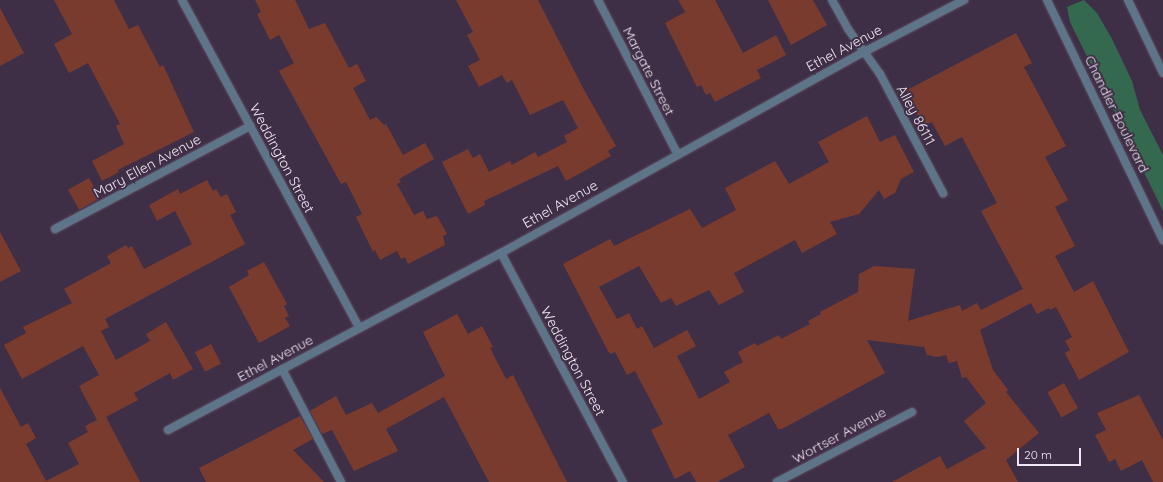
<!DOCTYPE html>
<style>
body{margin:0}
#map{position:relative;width:1163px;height:482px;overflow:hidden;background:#3f2f46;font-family:Quicksand,sans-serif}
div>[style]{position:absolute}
.green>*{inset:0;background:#34694f}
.building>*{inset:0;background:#7a3b2f;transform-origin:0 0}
.roads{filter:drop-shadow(0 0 1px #5b4c62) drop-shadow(0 0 1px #5b4c62)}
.service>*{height:8px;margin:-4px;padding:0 4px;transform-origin:4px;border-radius:4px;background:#5e7589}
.minor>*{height:8px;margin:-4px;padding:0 4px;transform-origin:4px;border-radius:4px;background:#5e7589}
.tertiary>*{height:8px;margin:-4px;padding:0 4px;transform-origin:4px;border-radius:4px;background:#5e7589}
span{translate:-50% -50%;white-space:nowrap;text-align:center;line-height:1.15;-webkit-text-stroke:4px #3f2f46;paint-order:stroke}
.street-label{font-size:14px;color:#f0e5f4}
.scale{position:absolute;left:1017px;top:448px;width:64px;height:18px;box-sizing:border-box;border:2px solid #f0e5f4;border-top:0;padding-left:5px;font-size:12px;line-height:14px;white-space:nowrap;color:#f0e5f4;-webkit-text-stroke:3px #3f2f46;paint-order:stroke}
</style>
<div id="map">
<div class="green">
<i style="clip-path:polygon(1084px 0,1097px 13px,1112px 39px,1132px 81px,1140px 110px,1163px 155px,1163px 211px,1070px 22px,1067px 7px)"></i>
</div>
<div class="building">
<i style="clip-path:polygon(54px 0,114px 0,129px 29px,138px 25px,160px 67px,163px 65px,194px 132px,118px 170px,119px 172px,102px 181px,92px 161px,124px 144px,116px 126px,120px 124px,88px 63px,69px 73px,54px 44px,72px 34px)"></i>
<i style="clip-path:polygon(255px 0,295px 0,309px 29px,325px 23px,349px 68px,357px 64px,366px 81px,353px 88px,370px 120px,376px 117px,384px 125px,386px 124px,403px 155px,425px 143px,434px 159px,399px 179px,401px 182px,397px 184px,414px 215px,423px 211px,427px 219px,437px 216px,447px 234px,443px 236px,445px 245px,408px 264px,405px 257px,401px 259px,397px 251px,380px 260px,375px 250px,373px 252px,356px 217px,362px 214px,346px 182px,341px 184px,279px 71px,294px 63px,279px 35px,270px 40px,257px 14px,261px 12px)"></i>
<i style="clip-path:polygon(456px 0,538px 0,583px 88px,616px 146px,608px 151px,611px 156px,566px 181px,558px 166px,484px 201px,485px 205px,468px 214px,442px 162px,468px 149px,473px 158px,480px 154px,489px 172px,510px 161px,512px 165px,535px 152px,538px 157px,567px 142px,564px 136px,578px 128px,563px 100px,530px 115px,512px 80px,507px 83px,502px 75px,479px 87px,468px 66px,480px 60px,467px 35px,473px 32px)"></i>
<i style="clip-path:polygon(678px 0,715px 0,743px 53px,776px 35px,786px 55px,757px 70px,761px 78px,715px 102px,710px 93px,706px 95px,701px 85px,697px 87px,665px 23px,685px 12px)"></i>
<i style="clip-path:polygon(768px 0,813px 0,827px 25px,791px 45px)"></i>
<i style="clip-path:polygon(0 8px,24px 53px,0 66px)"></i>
<i style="clip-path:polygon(1016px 33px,1032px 63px,1024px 67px,1066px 146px,1045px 157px,1068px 200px,1055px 207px,1075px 246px,1055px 256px,1074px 292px,1093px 281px,1129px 352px,1079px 380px,1065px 353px,1070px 350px,1065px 341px,1072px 337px,1056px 307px,1050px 310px,1049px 308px,1037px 314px,1031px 303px,980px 330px,993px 370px,1008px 390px,1006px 392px,1039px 433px,1006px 460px,1018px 482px,892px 482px,940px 456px,947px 469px,986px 448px,964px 421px,986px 403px,966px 377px,962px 378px,957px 361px,949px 363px,946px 355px,938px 357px,927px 355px,924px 347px,867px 340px,885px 373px,782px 429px,778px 429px,769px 413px,728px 435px,745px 467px,717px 482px,696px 482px,690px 471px,675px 479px,651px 430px,663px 424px,635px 371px,627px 375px,615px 352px,611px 354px,608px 351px,563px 264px,610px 239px,614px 246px,690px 209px,702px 228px,736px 210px,725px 188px,775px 161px,789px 184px,829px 162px,818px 142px,867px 116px,880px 142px,895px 135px,914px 172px,901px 179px,895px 193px,884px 199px,879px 190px,859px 214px,830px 222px,837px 234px,802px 253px,795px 240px,734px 273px,744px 292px,719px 305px,709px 290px,676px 306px,671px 298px,661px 303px,639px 266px,599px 287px,617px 319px,629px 313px,637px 329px,642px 326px,654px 348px,687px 330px,696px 346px,677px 356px,699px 399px,730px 382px,724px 372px,743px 362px,738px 352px,755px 343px,757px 346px,779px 335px,781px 339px,810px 324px,808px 321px,821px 314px,820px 312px,858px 292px,859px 274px,874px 266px,915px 269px,908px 321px,960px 305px,962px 311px,977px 303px,981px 310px,1023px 289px,981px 211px,997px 203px,962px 137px,945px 146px,932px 122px,923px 126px,905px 91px)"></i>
<i style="left:89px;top:178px;width:23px;height:24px;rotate:61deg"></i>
<i style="clip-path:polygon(207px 180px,213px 191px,216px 189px,221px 197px,227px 194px,236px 212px,230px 215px,245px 244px,105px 319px,109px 327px,101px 331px,116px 360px,150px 341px,146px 334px,166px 322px,193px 369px,173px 380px,170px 373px,134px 393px,138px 400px,106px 417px,140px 482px,0 482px,0 388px,21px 427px,28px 423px,36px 438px,26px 444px,46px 481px,79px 464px,68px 443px,88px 432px,85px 426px,97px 420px,79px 386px,99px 375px,83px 346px,22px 379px,4px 345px,26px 333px,23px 327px,72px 303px,64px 289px,111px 263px,107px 256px,126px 245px,128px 248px,132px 246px,144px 269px,192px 244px,175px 211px,157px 221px,149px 205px,178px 189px,180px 194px)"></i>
<i style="clip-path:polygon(0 232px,21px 271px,0 282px)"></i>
<i style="clip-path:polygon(264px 262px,287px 304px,284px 306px,289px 316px,285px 318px,290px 326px,259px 343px,229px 287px,249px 275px,247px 271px)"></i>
<i style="clip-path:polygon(457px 314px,468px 334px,482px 326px,493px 347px,490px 348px,506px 379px,513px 375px,567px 482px,489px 482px,444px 397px,386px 429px,398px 451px,354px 471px,332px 430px,322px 434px,310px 411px,336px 396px,346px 415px,372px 403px,378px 413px,445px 376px,423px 332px)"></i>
<i style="left:211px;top:344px;width:22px;height:18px;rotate:63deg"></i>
<i style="left:1064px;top:383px;width:29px;height:19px;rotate:61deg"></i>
<i style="clip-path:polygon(1139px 395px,1163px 440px,1163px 482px,1153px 482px,1142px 460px,1121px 471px,1115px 459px,1109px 462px,1095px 435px,1106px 430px,1097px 413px)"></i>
<i style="clip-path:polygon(300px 416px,313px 439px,293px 450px,324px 482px,206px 482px,199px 468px)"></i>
</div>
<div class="roads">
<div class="service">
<i style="left:832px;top:0;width:33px;rotate:61deg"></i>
<i style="left:848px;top:29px;width:55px;rotate:54.6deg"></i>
<i style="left:880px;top:74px;width:135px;rotate:62.1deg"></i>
<i style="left:282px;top:369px;width:127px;rotate:62.4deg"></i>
</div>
<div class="minor">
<i style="left:182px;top:0;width:373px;rotate:61.6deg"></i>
<i style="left:598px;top:0;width:172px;rotate:62.7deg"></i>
<i style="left:55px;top:229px;width:221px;rotate:-27.8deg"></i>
<i style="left:501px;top:253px;width:259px;rotate:62deg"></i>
<i style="left:168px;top:430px;width:377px;rotate:-28deg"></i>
<i style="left:501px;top:253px;width:415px;rotate:-29deg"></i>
<i style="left:864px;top:52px;width:113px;rotate:-27.5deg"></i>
<i style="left:777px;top:482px;width:152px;rotate:-27.4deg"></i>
</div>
<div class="tertiary">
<i style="left:1047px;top:0;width:267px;rotate:64.2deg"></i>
<i style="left:1128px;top:0;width:81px;rotate:64.4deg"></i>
</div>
</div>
<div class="street-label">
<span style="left:844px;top:48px;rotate:-28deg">Ethel Avenue</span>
<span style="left:649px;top:71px;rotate:63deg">Margate Street</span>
<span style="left:1117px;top:114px;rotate:64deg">Chandler Boulevard</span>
<span style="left:916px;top:115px;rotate:62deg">Alley 86111</span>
<span style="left:282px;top:158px;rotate:62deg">Weddington Street</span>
<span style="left:147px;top:166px;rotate:-28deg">Mary Ellen Avenue</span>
<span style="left:560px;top:204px;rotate:-29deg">Ethel Avenue</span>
<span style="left:275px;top:358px;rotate:-28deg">Ethel Avenue</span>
<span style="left:573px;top:361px;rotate:62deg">Weddington Street</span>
<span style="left:839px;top:435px;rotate:-28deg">Wortser Avenue</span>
</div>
<div class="scale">20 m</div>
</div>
